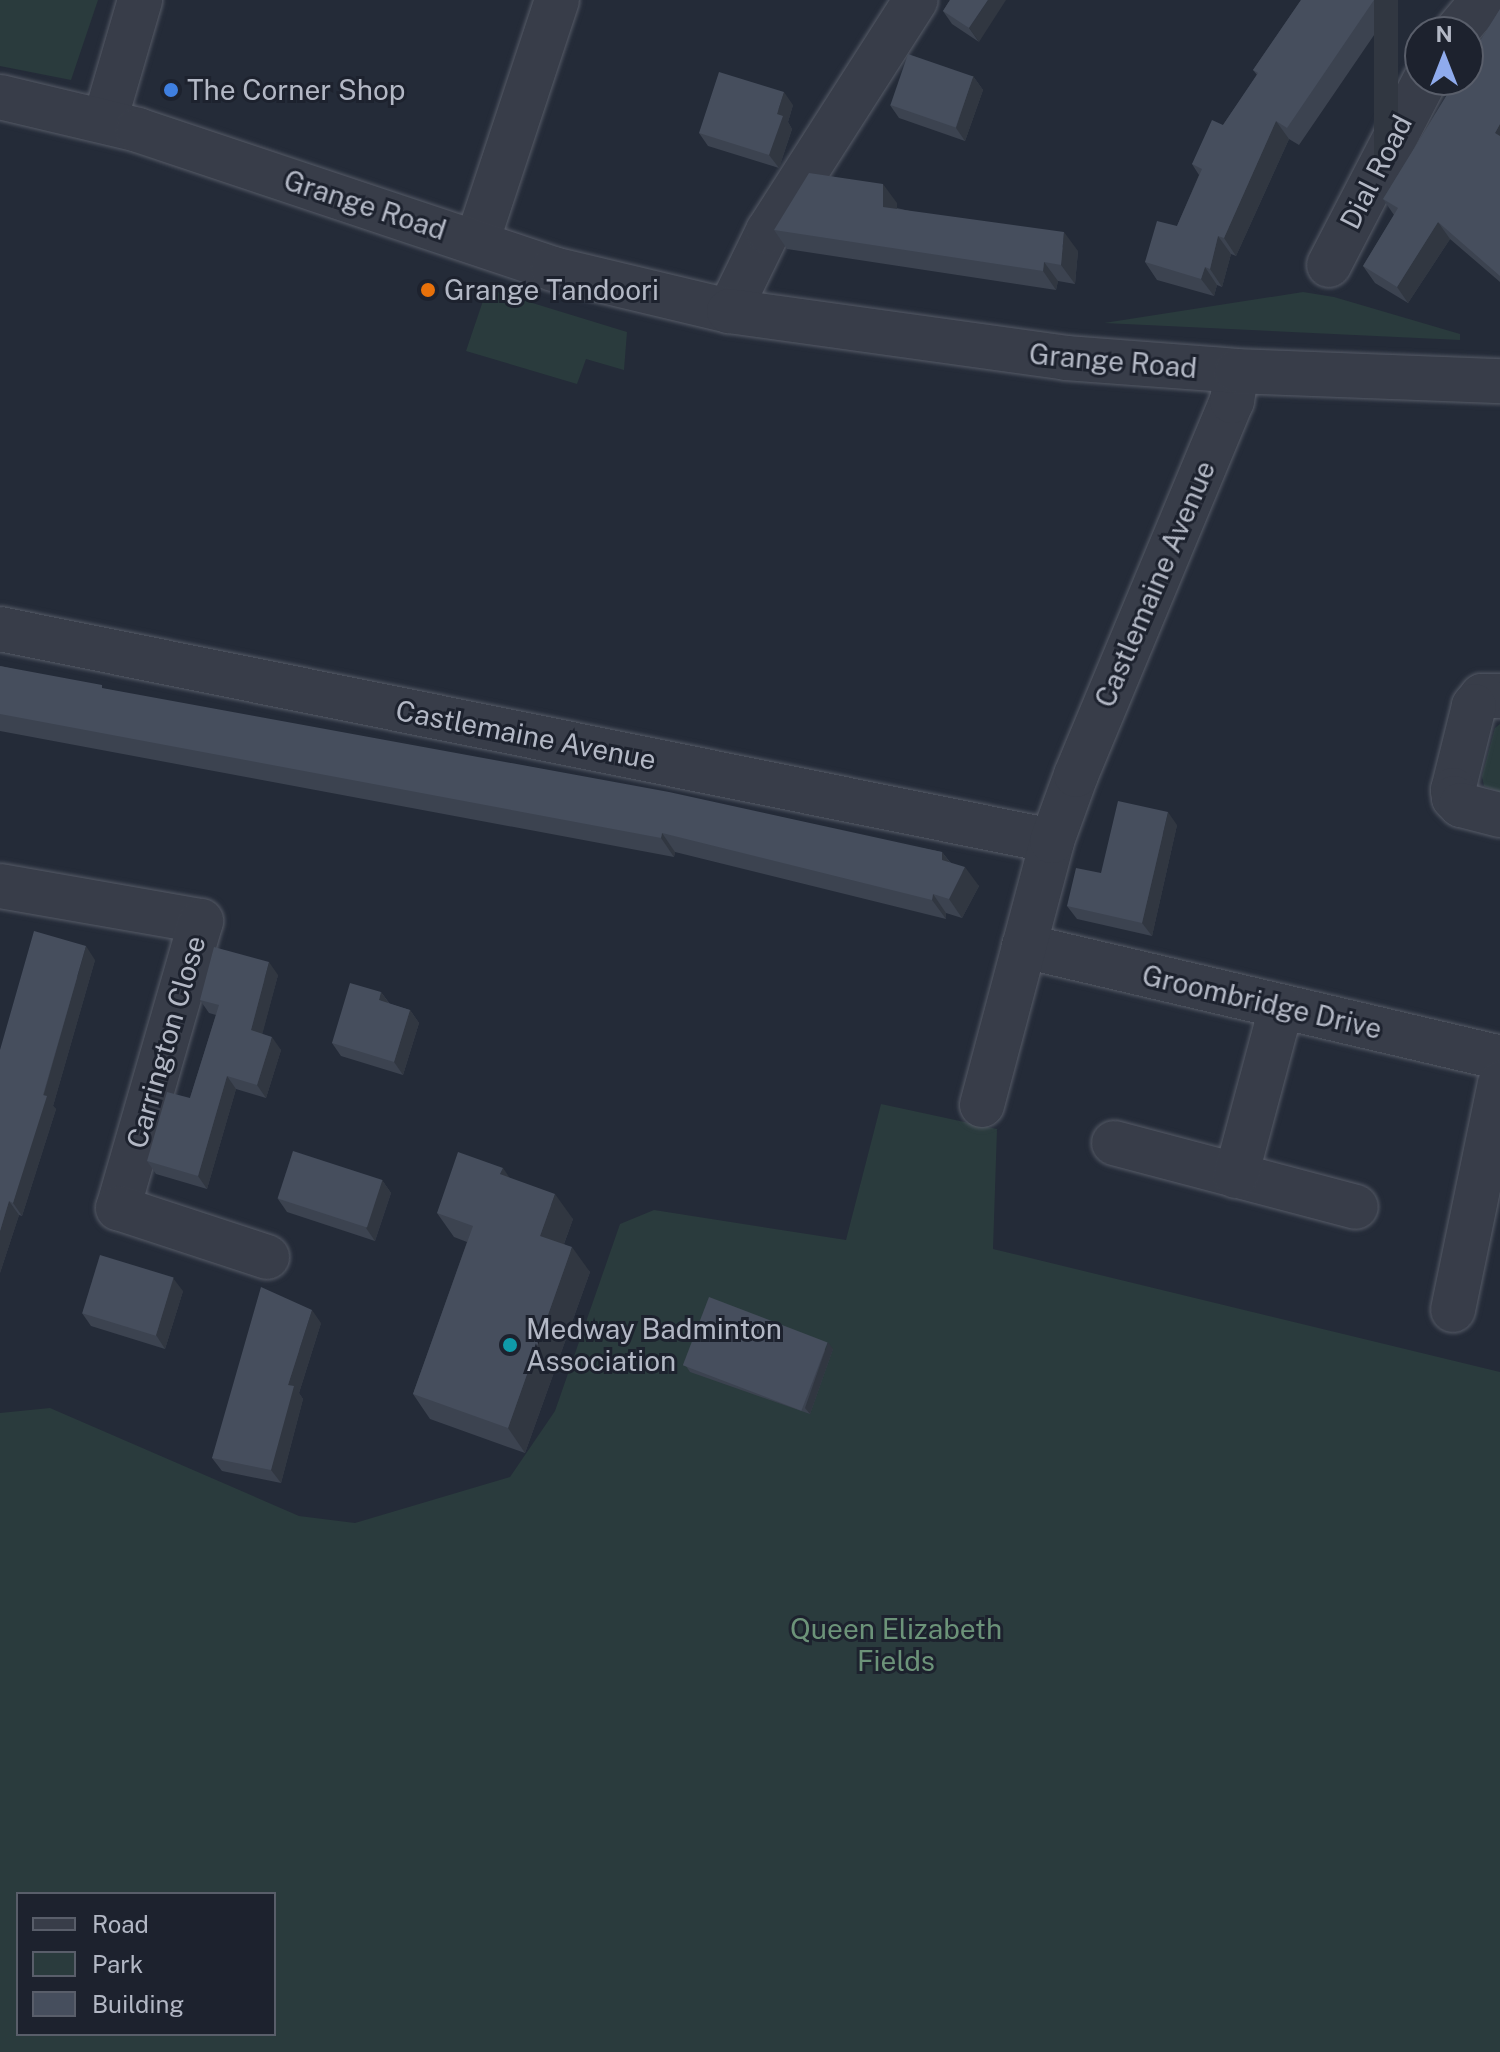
<!DOCTYPE html>
<style>
body{margin:0}
#map{position:relative;width:1500px;height:2052px;overflow:hidden;background:#242b38;font-family:"Public Sans",sans-serif}
div>[style]{position:absolute}
.green>*{inset:0;background:#2a3b3d}
.roads{filter:drop-shadow(0 0 2px #565b67) drop-shadow(0 0 2px #565b67)}
.minor>*{height:44px;margin:-22px;padding:0 22px;transform-origin:22px;border-radius:22px;background:#383d49}
.tertiary>*{height:44px;margin:-22px;padding:0 22px;transform-origin:22px;border-radius:22px;background:#383d49}
.wall>*{inset:0;background:#3c4350}
.shaded-wall>*{inset:0;background:#313741;transform-origin:0 0}
.building>*{inset:0;background:#464e5d;transform-origin:0 0}
.dots>*{width:22px;height:22px;translate:-50% -50%;box-sizing:border-box;border:4px solid #1d222e;border-radius:50%}
span{translate:-50% -50%;white-space:nowrap;text-align:center;line-height:1.15;-webkit-text-stroke:6px #1d222e;paint-order:stroke}
.poi-label{font-size:28px;color:#b3b8c5}
.left{translate:0 -50%;text-align:left}
.street-label{font-size:28px;color:#b3b8c5}
.park-label{font-size:28px;color:#6c9379}
.legend{position:absolute;left:16px;top:1892px;width:260px;height:144px;box-sizing:border-box;background:#1d222e;border:2px solid #595e6a;margin:0;padding:10px 14px;list-style:none;font-size:24px;color:#b3b8c5}
.legend li{display:flex;align-items:center;gap:16px;height:40px}
.legend b{width:40px;border:2px solid #595e6a}
.north{position:absolute;left:1404px;top:16px;width:80px;height:80px;box-sizing:border-box;background:#1d222e;border:2px solid #595e6a;border-radius:50%;rotate:0deg;font-size:22px;font-weight:700;line-height:32px;text-align:center;color:#b3b8c5}
.north::after{content:'';display:block;margin:auto;width:28px;height:36px;background:#8fabed;clip-path:polygon(50% 0,100% 100%,50% 72%,0 100%)}
</style>
<div id="map">
<div class="green">
<i style="clip-path:polygon(0 0,98px 0,71px 80px,0 66px)"></i>
<i style="clip-path:polygon(487px 289px,627px 332px,624px 370px,586px 359px,577px 384px,466px 351px)"></i>
<i style="clip-path:polygon(1303px 292px,1334px 297px,1460px 334px,1460px 340px,1104px 323px)"></i>
<i style="clip-path:polygon(1500px 724px,1500px 792px,1484px 786px,1482px 776px,1495px 728px)"></i>
<i style="clip-path:polygon(evenodd,881px 1104px,997px 1129px,993px 1249px,1500px 1372px,1500px 2052px,0 2052px,0 1413px,50px 1408px,299px 1516px,355px 1523px,510px 1477px,555px 1411px,620px 1224px,654px 1210px,846px 1240px,881px 1104px,18px 1894px,274px 1894px,274px 2034px,18px 2034px,18px 1894px)"></i>
</div>
<div class="roads">
<div class="minor">
<i style="left:1456px;top:32px;width:42px;rotate:-49.8deg"></i>
<i style="left:105px;top:120px;width:125px;rotate:-73.7deg"></i>
<i style="left:477px;top:242px;width:255px;rotate:-71.7deg"></i>
<i style="left:1329px;top:265px;width:208px;rotate:-62.6deg"></i>
<i style="left:729px;top:311px;width:89px;rotate:-64deg"></i>
<i style="left:768px;top:231px;width:274px;rotate:-57.4deg"></i>
<i style="left:0;top:629px;width:1073px;rotate:11.39deg"></i>
<i style="left:1500px;top:696px;width:18px;rotate:180deg"></i>
<i style="left:1482px;top:696px;width:13px;rotate:129deg"></i>
<i style="left:1474px;top:706px;width:87px;rotate:104deg"></i>
<i style="left:1453px;top:790px;width:8px;rotate:83deg"></i>
<i style="left:1454px;top:798px;width:10px;rotate:45deg"></i>
<i style="left:1461px;top:805px;width:40px;rotate:14.4deg"></i>
<i style="left:0;top:886px;width:204px;rotate:9.9deg"></i>
<i style="left:201px;top:921px;width:299px;rotate:106.1deg"></i>
<i style="left:118px;top:1208px;width:157px;rotate:18.2deg"></i>
<i style="left:1024px;top:946px;width:489px;rotate:13.2deg"></i>
<i style="left:982px;top:1105px;width:273px;rotate:-75.1deg"></i>
<i style="left:1052px;top:841px;width:70px;rotate:-70deg"></i>
<i style="left:1076px;top:775px;width:405px;rotate:-67.4deg"></i>
<i style="left:1232px;top:401px;width:30px;rotate:-81deg"></i>
<i style="left:1114px;top:1143px;width:250px;rotate:14.8deg"></i>
<i style="left:1236px;top:1176px;width:174px;rotate:-75deg"></i>
<i style="left:1453px;top:1310px;width:231px;rotate:-78.3deg"></i>
</div>
<div class="tertiary">
<i style="left:0;top:97px;width:142px;rotate:13.4deg"></i>
<i style="left:138px;top:130px;width:438px;rotate:18.5deg"></i>
<i style="left:553px;top:269px;width:181px;rotate:13.4deg"></i>
<i style="left:729px;top:311px;width:340px;rotate:7.9deg"></i>
<i style="left:1066px;top:358px;width:171px;rotate:4.3deg"></i>
<i style="left:1237px;top:371px;width:263px;rotate:2.2deg"></i>
</div>
</div>
<div class="wall">
<i style="clip-path:polygon(950px 0,979px 42px,952px 24px,943px 11px)"></i>
<i style="clip-path:polygon(1301px 0,1398px 0,1299px 145px,1289px 139px,1236px 256px,1231px 254px,1222px 287px,1217px 285px,1214px 296px,1157px 280px,1145px 262px,1177px 226px,1199px 175px,1192px 164px,1223px 125px,1257px 75px,1253px 70px)"></i>
<i style="clip-path:polygon(1500px 9px,1500px 282px,1450px 239px,1408px 303px,1375px 283px,1363px 266px,1394px 215px,1383px 199px)"></i>
<i style="clip-path:polygon(973px 76px,983px 90px,965px 141px,899px 118px,890px 105px)"></i>
<i style="clip-path:polygon(793px 105px,788px 122px,792px 129px,779px 168px,708px 146px,699px 133px)"></i>
<i style="clip-path:polygon(897px 203px,897px 208px,1078px 251px,1075px 284px,1058px 281px,1056px 290px,787px 249px,774px 230px)"></i>
<i style="clip-path:polygon(0 666px,105px 689px,942px 852px,950px 862px,979px 886px,962px 918px,946px 913px,946px 919px,675px 852px,674px 857px,0 731px)"></i>
<i style="clip-path:polygon(1177px 825px,1152px 936px,1077px 919px,1067px 906px,1101px 873px)"></i>
<i style="clip-path:polygon(95px 960px,53px 1106px,56px 1109px,22px 1216px,19px 1215px,0 1273px,0 1050px)"></i>
<i style="clip-path:polygon(278px 975px,262px 1034px,281px 1050px,266px 1098px,236px 1089px,207px 1189px,156px 1174px,147px 1161px,190px 1098px,216px 1015px,209px 1013px,200px 1000px)"></i>
<i style="clip-path:polygon(381px 992px,390px 1004px,410px 1010px,419px 1023px,403px 1075px,341px 1056px,332px 1043px)"></i>
<i style="clip-path:polygon(510px 1178px,573px 1219px,564px 1244px,590px 1272px,525px 1453px,430px 1419px,413px 1394px,467px 1242px,454px 1237px,437px 1213px)"></i>
<i style="clip-path:polygon(382px 1180px,391px 1193px,375px 1241px,287px 1212px,278px 1199px)"></i>
<i style="clip-path:polygon(183px 1291px,165px 1349px,91px 1326px,82px 1313px)"></i>
<i style="clip-path:polygon(321px 1323px,299px 1393px,303px 1399px,281px 1483px,222px 1471px,212px 1458px)"></i>
<i style="clip-path:polygon(833px 1349px,810px 1414px,690px 1372px,686px 1366px)"></i>
</div>
<div class="shaded-wall">
<i style="clip-path:polygon(988px 0,1006px 0,979px 42px,969px 28px)"></i>
<i style="left:1374px;top:0;width:24px;height:155px"></i>
<i style="clip-path:polygon(973px 76px,983px 90px,965px 141px,956px 128px)"></i>
<i style="clip-path:polygon(784px 92px,793px 105px,788px 122px,792px 129px,779px 168px,769px 155px,777px 114px)"></i>
<i style="clip-path:polygon(1276px 121px,1289px 139px,1236px 256px,1224px 238px)"></i>
<i style="clip-path:polygon(1500px 124px,1500px 140px,1495px 133px)"></i>
<i style="clip-path:polygon(883px 184px,897px 203px,897px 226px,883px 207px)"></i>
<i style="clip-path:polygon(1438px 222px,1450px 239px,1408px 303px,1397px 287px)"></i>
<i style="clip-path:polygon(1064px 232px,1078px 251px,1075px 284px,1061px 265px)"></i>
<i style="clip-path:polygon(1218px 236px,1231px 254px,1222px 287px,1210px 269px)"></i>
<i style="clip-path:polygon(1044px 262px,1058px 281px,1056px 290px,1043px 271px)"></i>
<i style="clip-path:polygon(1205px 267px,1217px 285px,1214px 296px,1201px 279px)"></i>
<i style="clip-path:polygon(1168px 812px,1177px 825px,1152px 936px,1142px 923px)"></i>
<i style="clip-path:polygon(662px 833px,675px 852px,674px 857px,661px 838px)"></i>
<i style="clip-path:polygon(942px 852px,956px 871px,942px 860px)"></i>
<i style="clip-path:polygon(965px 867px,979px 886px,962px 918px,949px 899px)"></i>
<i style="clip-path:polygon(933px 894px,946px 913px,946px 919px,932px 900px)"></i>
<i style="clip-path:polygon(86px 946px,95px 960px,53px 1106px,56px 1109px,22px 1216px,13px 1203px)"></i>
<i style="clip-path:polygon(269px 962px,278px 975px,260px 1043px,251px 1030px)"></i>
<i style="clip-path:polygon(381px 992px,390px 1005px,379px 1000px)"></i>
<i style="clip-path:polygon(410px 1010px,419px 1023px,403px 1075px,394px 1062px)"></i>
<i style="clip-path:polygon(272px 1037px,281px 1050px,266px 1098px,257px 1085px)"></i>
<i style="clip-path:polygon(227px 1076px,236px 1089px,207px 1189px,198px 1176px)"></i>
<i style="clip-path:polygon(503px 1168px,520px 1193px,500px 1174px)"></i>
<i style="clip-path:polygon(382px 1180px,391px 1193px,375px 1241px,366px 1228px)"></i>
<i style="clip-path:polygon(555px 1194px,573px 1219px,558px 1260px,540px 1236px)"></i>
<i style="clip-path:polygon(9px 1201px,19px 1215px,0 1273px,0 1231px)"></i>
<i style="clip-path:polygon(572px 1247px,590px 1272px,525px 1453px,508px 1428px)"></i>
<i style="clip-path:polygon(173px 1278px,183px 1291px,165px 1349px,156px 1335px)"></i>
<i style="clip-path:polygon(312px 1310px,321px 1323px,299px 1393px,303px 1399px,281px 1483px,271px 1470px,288px 1385px)"></i>
<i style="clip-path:polygon(828px 1342px,833px 1349px,810px 1414px,805px 1408px)"></i>
</div>
<div class="building">
<i style="clip-path:polygon(950px 0,988px 0,969px 28px,943px 11px)"></i>
<i style="clip-path:polygon(1301px 0,1374px 0,1287px 128px,1276px 121px,1224px 238px,1218px 236px,1210px 269px,1205px 267px,1201px 279px,1145px 262px,1157px 221px,1177px 226px,1202px 169px,1192px 164px,1212px 120px,1223px 125px,1258px 73px,1253px 70px)"></i>
<i style="clip-path:polygon(1500px 9px,1500px 124px,1495px 133px,1500px 136px,1500px 276px,1438px 222px,1397px 287px,1363px 266px,1398px 208px,1383px 199px,1456px 80px,1468px 80px,1468px 60px)"></i>
<i style="left:908px;top:54px;width:69px;height:54px;rotate:19deg"></i>
<i style="clip-path:polygon(719px 72px,784px 92px,777px 114px,783px 116px,769px 155px,699px 133px)"></i>
<i style="clip-path:polygon(809px 173px,883px 184px,883px 207px,1064px 232px,1061px 265px,1044px 262px,1043px 271px,774px 230px)"></i>
<i style="clip-path:polygon(0 666px,102px 685px,102px 688px,669px 792px,942px 852px,942px 860px,965px 867px,949px 899px,933px 894px,932px 900px,662px 833px,661px 838px,0 714px)"></i>
<i style="clip-path:polygon(1118px 801px,1168px 812px,1142px 923px,1067px 906px,1076px 868px,1101px 873px)"></i>
<i style="clip-path:polygon(34px 931px,86px 946px,43px 1095px,47px 1096px,13px 1203px,9px 1201px,0 1231px,0 1050px)"></i>
<i style="clip-path:polygon(214px 947px,269px 962px,251px 1030px,272px 1037px,257px 1085px,227px 1076px,198px 1176px,147px 1161px,167px 1092px,190px 1098px,219px 1005px,200px 1000px)"></i>
<i style="clip-path:polygon(350px 983px,381px 992px,379px 1000px,410px 1010px,394px 1062px,332px 1043px)"></i>
<i style="left:293px;top:1151px;width:94px;height:50px;rotate:18deg"></i>
<i style="clip-path:polygon(458px 1152px,503px 1168px,500px 1174px,555px 1194px,540px 1236px,572px 1247px,508px 1428px,413px 1394px,473px 1226px,437px 1213px)"></i>
<i style="left:100px;top:1255px;width:77px;height:61px;rotate:17deg"></i>
<i style="clip-path:polygon(261px 1287px,312px 1310px,288px 1385px,294px 1386px,271px 1470px,212px 1458px)"></i>
<i style="left:709px;top:1297px;width:127px;height:73px;rotate:21deg"></i>
</div>
<div class="dots">
<i style="left:171px;top:90px;background:#3f7fe0"></i>
<i style="left:428px;top:290px;background:#e8710a"></i>
<i style="left:510px;top:1345px;background:#0f9aa8"></i>
</div>
<div class="poi-label">
<span class="left" style="left:187px;top:90px">The Corner Shop</span>
<span class="left" style="left:444px;top:290px">Grange Tandoori</span>
<span class="left" style="left:526px;top:1345px">Medway Badminton<br>Association</span>
</div>
<div class="street-label">
<span style="left:1376px;top:172px;rotate:-63deg">Dial Road</span>
<span style="left:365px;top:205px;rotate:18deg">Grange Road</span>
<span style="left:1113px;top:361px;rotate:5deg">Grange Road</span>
<span style="left:1155px;top:584px;rotate:-67deg">Castlemaine Avenue</span>
<span style="left:526px;top:735px;rotate:11deg">Castlemaine Avenue</span>
<span style="left:1262px;top:1002px;rotate:13deg">Groombridge Drive</span>
<span style="left:166px;top:1042px;rotate:-74deg">Carrington Close</span>
</div>
<div class="park-label">
<span style="left:896px;top:1645px">Queen Elizabeth<br>Fields</span>
</div>
<ul class="legend">
<li><b style="height:10px;background:#383d49"></b>Road</li>
<li><b style="height:22px;background:#2a3b3d"></b>Park</li>
<li><b style="height:22px;background:#464e5d"></b>Building</li>
</ul>
<div class="north">N</div>
</div>
